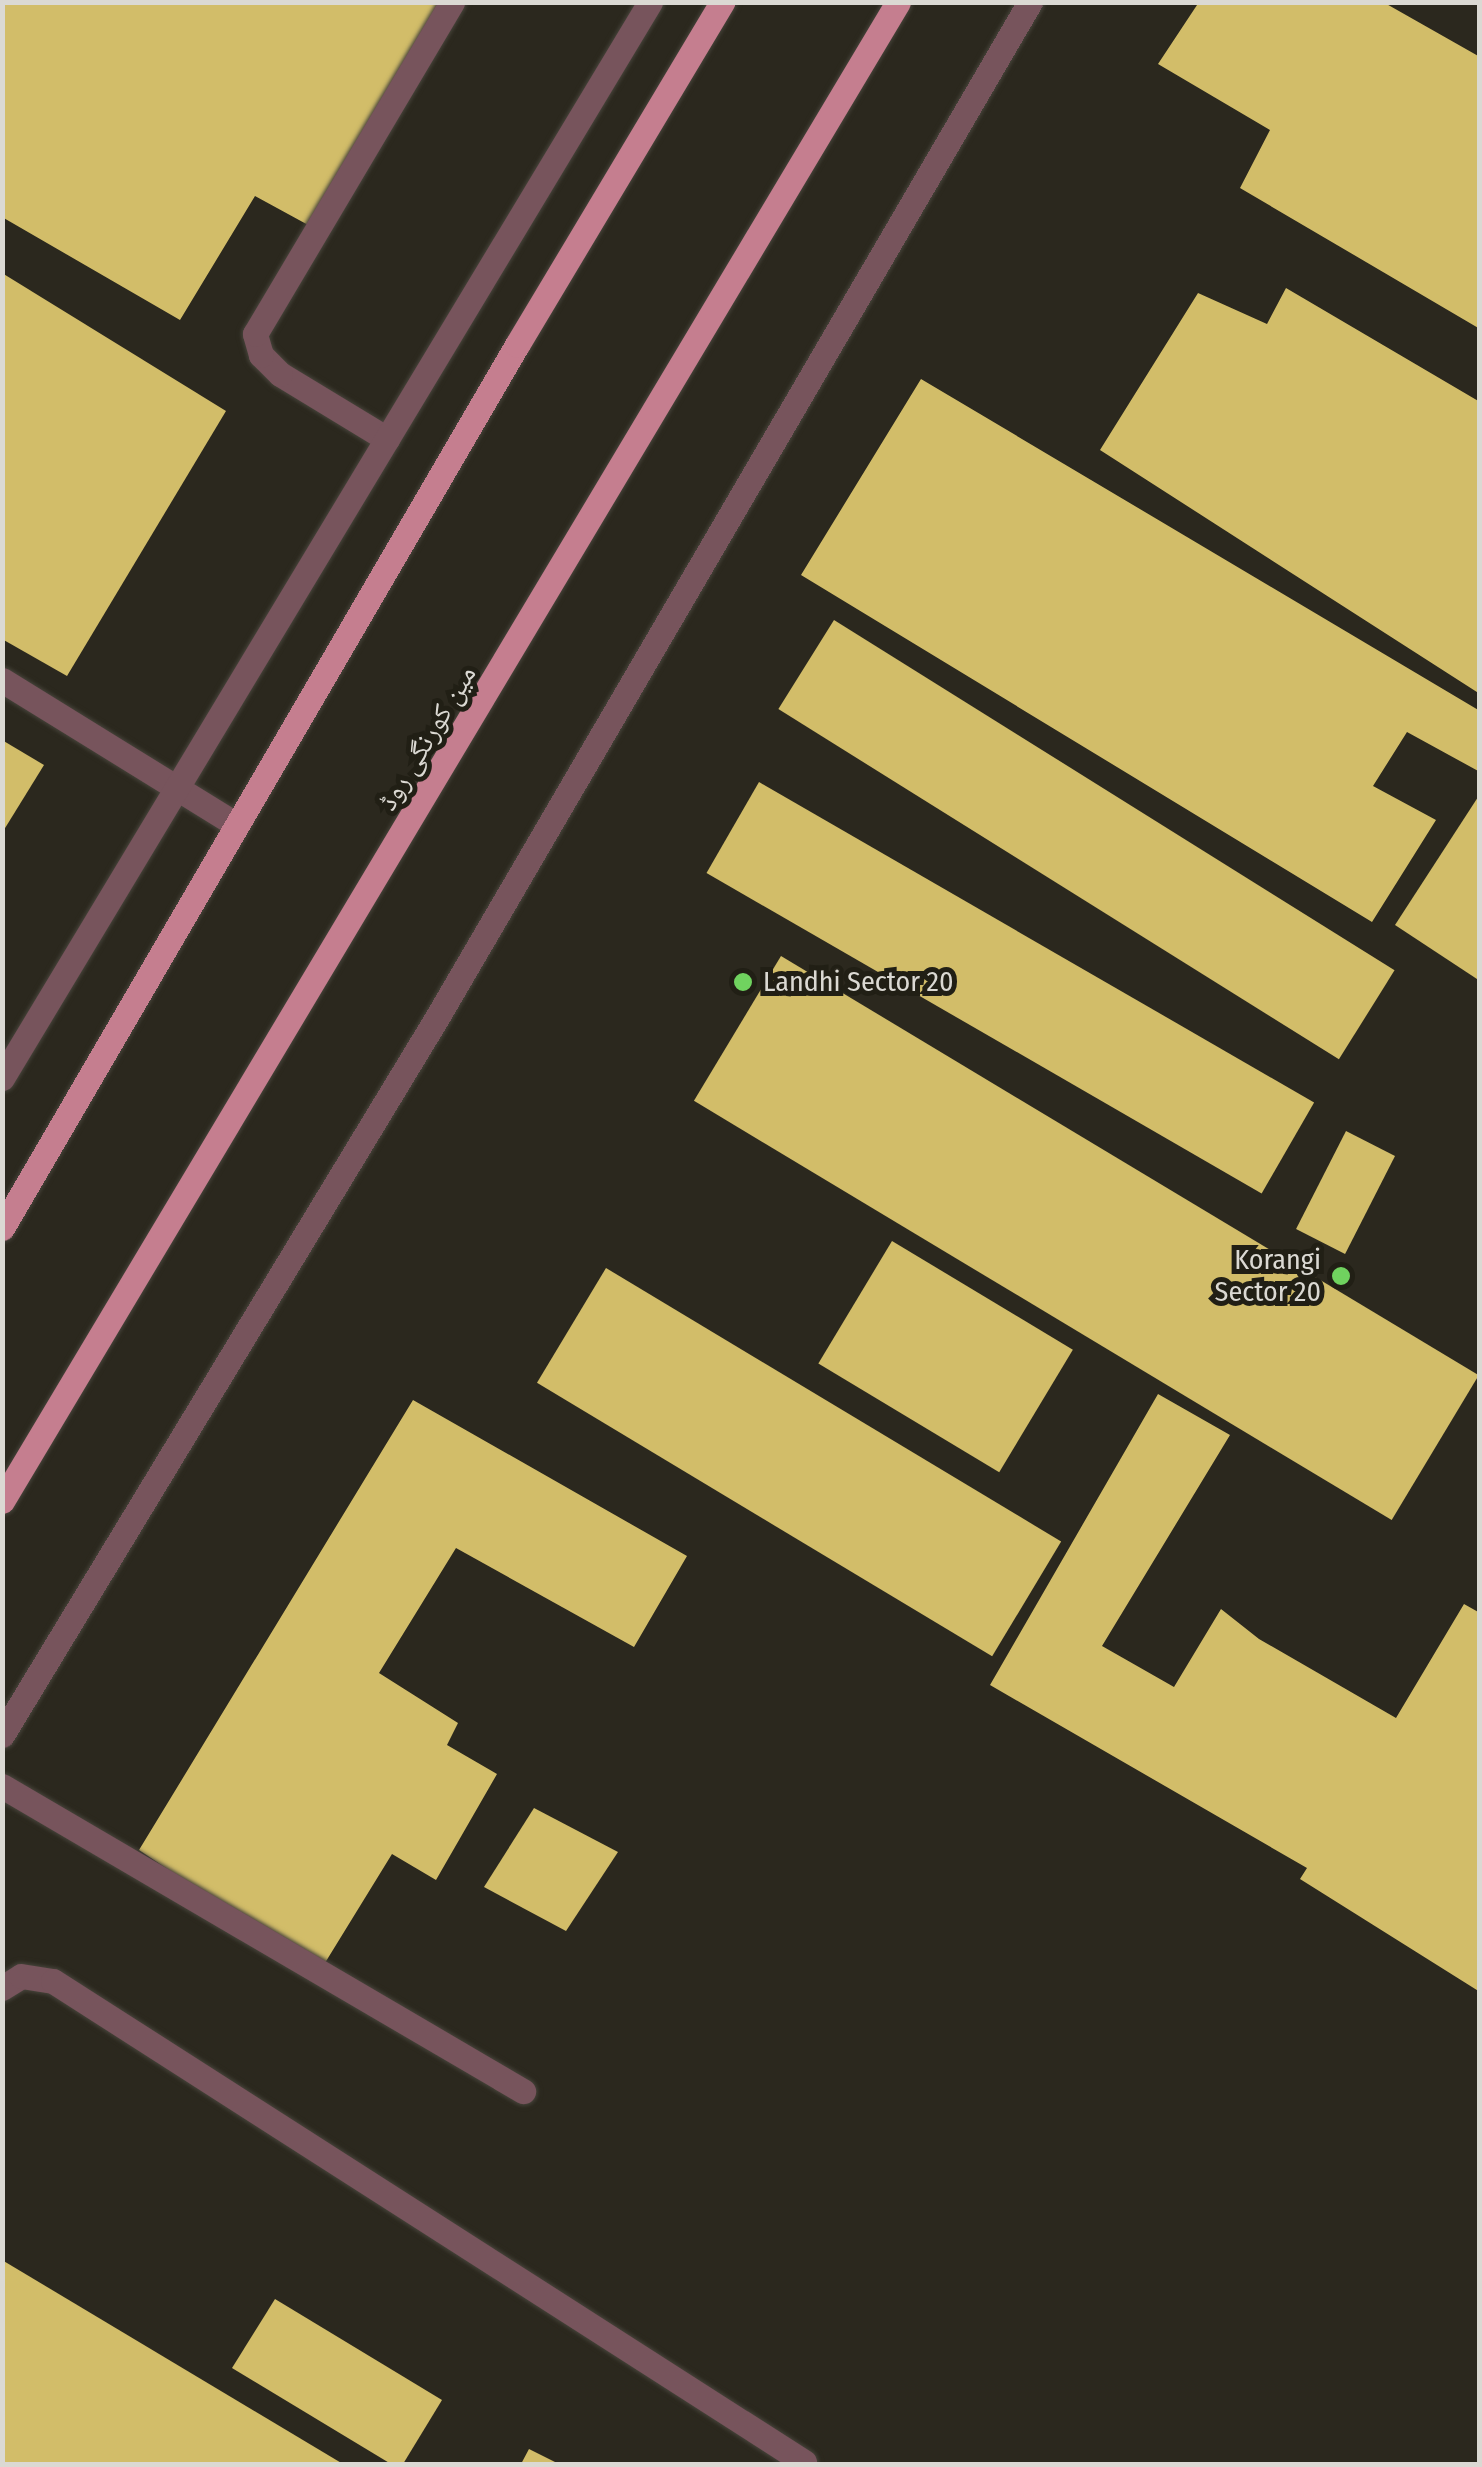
<!DOCTYPE html>
<meta charset="utf-8">
<style>
body{margin:0}
#map{position:relative;width:1482px;height:2467px;overflow:hidden;background:#2b281e;font-family:"Fira Sans Condensed","Noto Naskh Arabic",sans-serif}
div>[style]{position:absolute}
.building>*{inset:0;background:#d2bd69;transform-origin:0 0}
.roads{filter:drop-shadow(0 0 2px #47443b) drop-shadow(0 0 2px #47443b)}
.minor>*{height:25px;margin:-12.5px;padding:0 12.5px;transform-origin:12.5px;border-radius:12.5px;background:#77545c}
.major>*{height:25px;margin:-12.5px;padding:0 12.5px;transform-origin:12.5px;border-radius:12.5px;background:#c57e8f}
.dots>*{width:28px;height:28px;translate:-50% -50%;box-sizing:border-box;border:5px solid #211f15;border-radius:50%}
span{translate:-50% -50%;white-space:nowrap;text-align:center;line-height:1.15;-webkit-text-stroke:10px #211f15;paint-order:stroke}
.street-label{font-size:28px;color:#dbd9d3}
.poi-label{font-size:28px;color:#dbd9d3}
.left{translate:0 -50%;text-align:left}
.right{translate:-100% -50%;text-align:right}
.frame{position:absolute;inset:0;border:5px solid #dbd9d3;pointer-events:none}
</style>
<div id="map">
<div class="building">
<i style="clip-path:polygon(2px 2px,440px 2px,310px 226px,255px 196px,180px 320px,2px 217px)"></i>
<i style="clip-path:polygon(1199px 2px,1383px 2px,1480px 57px,1480px 329px,1240px 188px,1270px 130px,1158px 64px)"></i>
<i style="clip-path:polygon(2px 273px,226px 411px,67px 676px,2px 639px)"></i>
<i style="clip-path:polygon(1286px 288px,1480px 402px,1480px 694px,1100px 450px,1198px 293px,1267px 324px)"></i>
<i style="clip-path:polygon(921px 379px,1480px 711px,1480px 772px,1407px 732px,1373px 786px,1436px 820px,1372px 922px,801px 575px)"></i>
<i style="left:834px;top:620px;width:661px;height:105px;rotate:32deg"></i>
<i style="clip-path:polygon(2px 740px,44px 765px,2px 833px)"></i>
<i style="left:759px;top:782px;width:641px;height:105px;rotate:30deg"></i>
<i style="clip-path:polygon(1480px 794px,1480px 981px,1395px 925px)"></i>
<i style="left:781px;top:956px;width:814px;height:169px;rotate:31deg"></i>
<i style="left:1346px;top:1131px;width:55px;height:110px;rotate:27deg"></i>
<i style="left:892px;top:1241px;width:211px;height:143px;rotate:31deg"></i>
<i style="left:606px;top:1268px;width:531px;height:134px;rotate:31deg"></i>
<i style="clip-path:polygon(1158px 1394px,1230px 1435px,1102px 1646px,1174px 1687px,1221px 1609px,1259px 1639px,1396px 1718px,1464px 1604px,1480px 1613px,1480px 1992px,1300px 1879px,1307px 1868px,990px 1685px)"></i>
<i style="clip-path:polygon(413px 1400px,687px 1556px,634px 1647px,456px 1548px,379px 1673px,458px 1723px,447px 1745px,497px 1774px,436px 1880px,392px 1854px,320px 1971px,139px 1850px)"></i>
<i style="clip-path:polygon(534px 1808px,618px 1852px,566px 1931px,484px 1887px)"></i>
<i style="clip-path:polygon(2px 2260px,343px 2464px,2px 2464px)"></i>
<i style="clip-path:polygon(275px 2299px,442px 2400px,403px 2464px,391px 2464px,232px 2368px)"></i>
<i style="clip-path:polygon(529px 2449px,559px 2464px,521px 2464px)"></i>
</div>
<div class="roads">
<div class="minor">
<i style="left:387px;top:439px;width:125px;rotate:-148.7deg"></i>
<i style="left:280px;top:374px;width:27px;rotate:-135deg"></i>
<i style="left:261px;top:355px;width:22px;rotate:-106deg"></i>
<i style="left:255px;top:334px;width:386px;rotate:-59.3deg"></i>
<i style="left:2px;top:680px;width:276px;rotate:31.7deg"></i>
<i style="left:2px;top:1078px;width:1256px;rotate:-58.94deg"></i>
<i style="left:2px;top:1735px;width:835px;rotate:-58.77deg"></i>
<i style="left:435px;top:1021px;width:1180px;rotate:-59.72deg"></i>
<i style="left:2px;top:1786px;width:604px;rotate:30.35deg"></i>
<i style="left:2px;top:1988px;width:22px;rotate:-32deg"></i>
<i style="left:21px;top:1976px;width:32px;rotate:9deg"></i>
<i style="left:53px;top:1981px;width:892px;rotate:32.64deg"></i>
</div>
<div class="major">
<i style="left:2px;top:1228px;width:1022px;rotate:-59.75deg"></i>
<i style="left:517px;top:345px;width:400px;rotate:-59.1deg"></i>
<i style="left:2px;top:1501px;width:1746px;rotate:-59.13deg"></i>
</div>
</div>
<div class="dots">
<i style="left:743px;top:982px;background:#70d35f"></i>
<i style="left:1341px;top:1276px;background:#70d35f"></i>
</div>
<div class="street-label">
<span style="left:427px;top:738px;rotate:-59deg">مین کورنگی روڈ</span>
</div>
<div class="poi-label">
<span class="left" style="left:763px;top:982px">Landhi Sector 20</span>
<span class="right" style="left:1321px;top:1276px">Korangi<br>Sector 20</span>
</div>
<div class="frame"></div>
</div>
